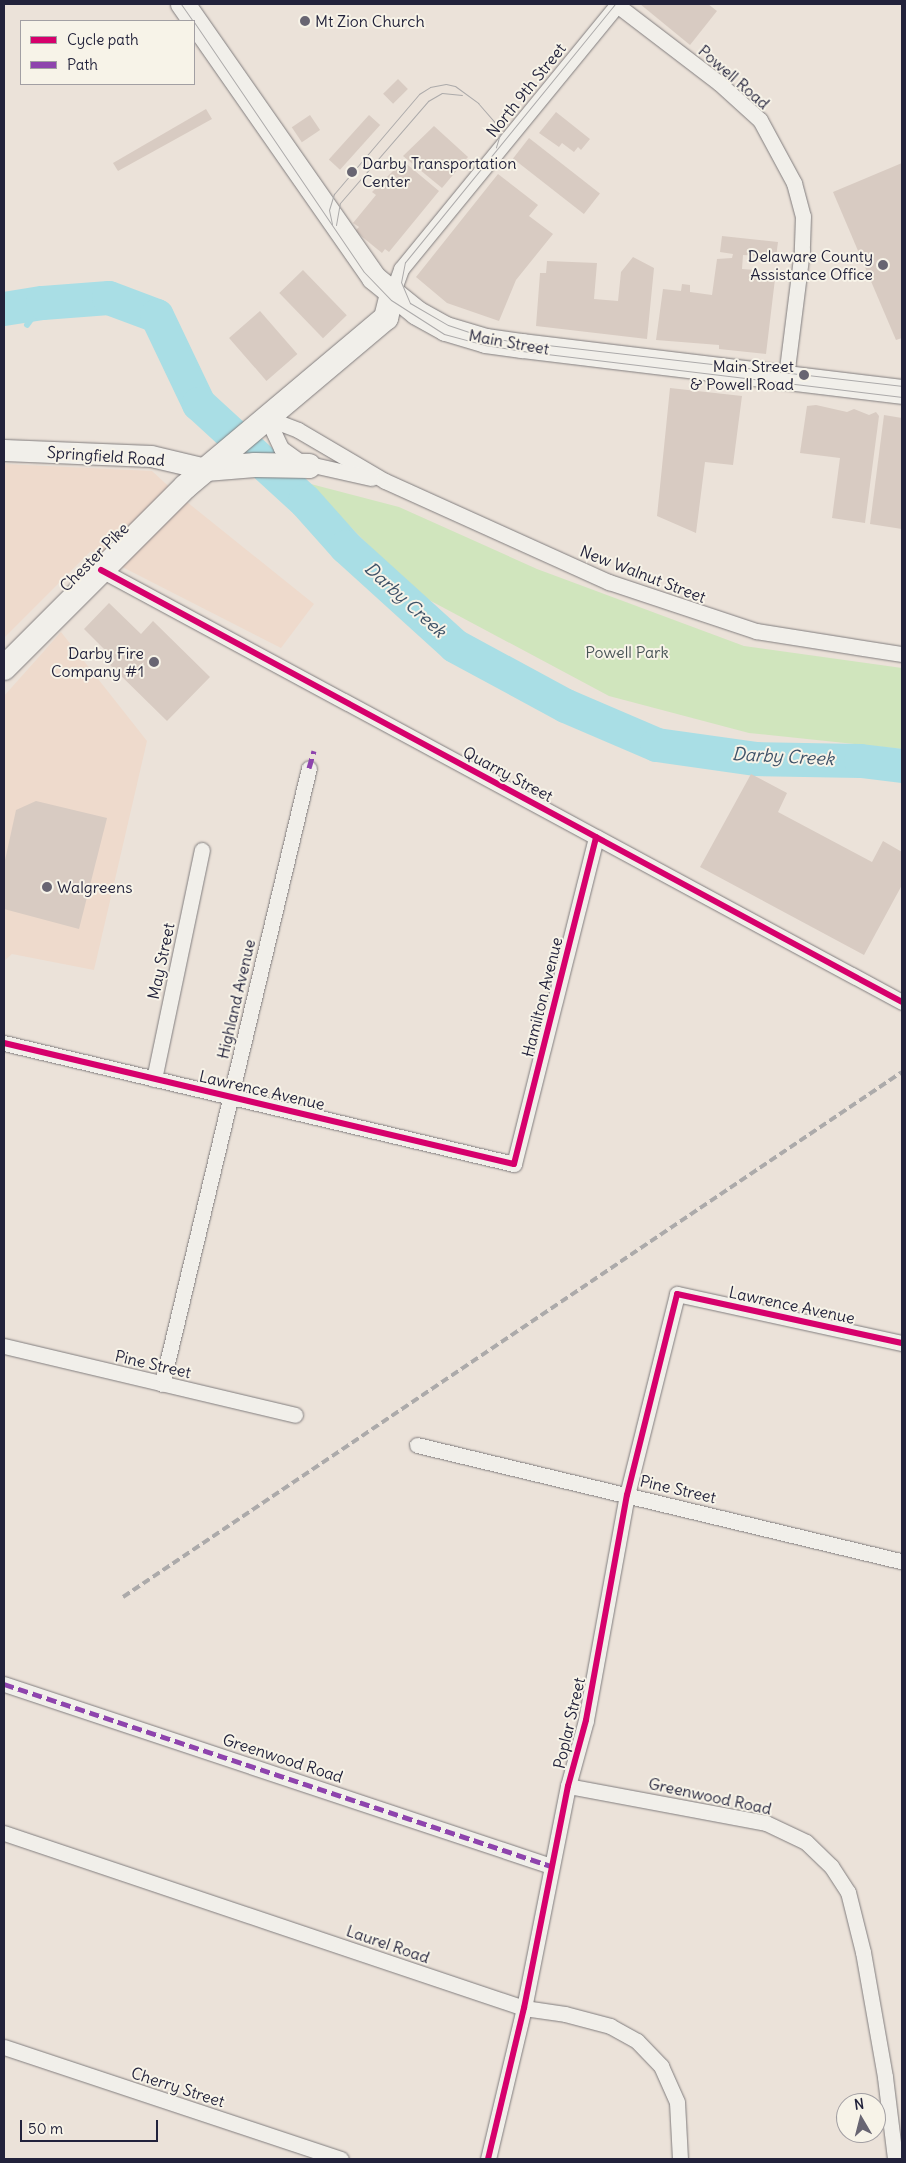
<!DOCTYPE html>
<style>
body{margin:0}
#map{position:relative;width:906px;height:2163px;overflow:hidden;background:#ebe2d9;font-family:Delius,sans-serif}
div>[style]{position:absolute}
.built>*{inset:0;background:#eedacc}
.green>*{inset:0;background:#d0e5bd}
.stream>*{height:5.5px;margin:-2.75px;padding:0 2.75px;transform-origin:2.75px;border-radius:2.75px;background:#a9dee5}
.river>*{height:34px;margin:-17px;padding:0 17px;transform-origin:17px;border-radius:17px;background:#a9dee5}
.building>*{inset:0;background:#d8cbc2;transform-origin:0 0}
.roads{filter:drop-shadow(0 0 1px #817d7e) drop-shadow(0 0 1px #817d7e)}
.street>*{height:15px;margin:-7.5px;padding:0 7.5px;transform-origin:7.5px;border-radius:7.5px;background:#f1efea}
.secondary>*{height:21px;margin:-10.5px;padding:0 10.5px;transform-origin:10.5px;border-radius:10.5px;background:#f1efea}
.primary>*{height:24px;margin:-12px;padding:0 12px;transform-origin:12px;border-radius:12px;background:#f1efea}
.tram>*{height:1px;margin:-0.5px;padding:0 0.5px;transform-origin:0.5px;border-radius:0.5px;background:#acaaaa}
.rail>*{height:4px;margin-top:-2px;transform-origin:0;background:repeating-linear-gradient(90deg,#acaaaa 0 8px,transparent 0 12px)}
.quiet>*{height:5px;margin-top:-2.5px;transform-origin:0;background:repeating-linear-gradient(90deg,#8e44ad 0 10px,transparent 0 15px)}
.cycleway>*{height:6px;margin:-3px;padding:0 3px;transform-origin:3px;border-radius:3px;background:#d6006c}
.dots>*{width:14px;height:14px;translate:-50% -50%;box-sizing:border-box;border:2px solid #f7f3e8;border-radius:50%}
span{translate:-50% -50%;white-space:nowrap;text-align:center;line-height:1.15;-webkit-text-stroke:4px #f7f3e8;paint-order:stroke}
.poi-label{font-size:16px;color:#22223b}
.left{translate:0 -50%;text-align:left}
.right{translate:-100% -50%;text-align:right}
.street-label{font-size:16px;color:#22223b}
.park-label{font-size:16px;color:#485456}
.water-label{font-size:18px;color:#3d5167;font-style:italic}
.frame{position:absolute;inset:0;border:5px solid #22223b;pointer-events:none}
.legend{position:absolute;left:20px;top:20px;width:175px;height:65px;box-sizing:border-box;background:#f7f3e8;border:1px solid #a29fa3;margin:0;padding:6px 9px;list-style:none;font-size:15px;color:#22223b}
.legend li{display:flex;align-items:center;gap:10px;height:25px}
.legend b{width:25px;border:1px solid #a29fa3}
.north{position:absolute;left:836px;top:2093px;width:50px;height:50px;box-sizing:border-box;background:#f7f3e8;border:1px solid #a29fa3;border-radius:50%;rotate:352deg;font-size:14px;font-weight:700;line-height:20px;text-align:center;color:#22223b}
.north::after{content:'';display:block;margin:auto;width:18px;height:22px;background:#686572;clip-path:polygon(50% 0,100% 100%,50% 72%,0 100%)}
.scale{position:absolute;left:20px;top:2120px;width:138px;height:22px;box-sizing:border-box;border:2px solid #22223b;border-top:0;padding-left:6px;font-size:15px;line-height:18px;white-space:nowrap;color:#22223b;-webkit-text-stroke:4px #f7f3e8;paint-order:stroke}
</style>
<div id="map">
<div class="built">
<i style="clip-path:polygon(4px 464px,152px 471px,177px 494px,314px 604px,281px 648px,91px 551px,4px 638px)"></i>
<i style="clip-path:polygon(61px 632px,147px 741px,94px 970px,12px 954px,4px 961px,4px 696px)"></i>
</div>
<div class="green">
<i style="clip-path:polygon(307px 483px,399px 507px,537px 569px,744px 646px,902px 668px,902px 749px,749px 733px,609px 696px,416px 593px)"></i>
</div>
<div class="stream">
<i style="left:27px;top:325px;width:27px;rotate:-54deg"></i>
</div>
<div class="river">
<i style="left:4px;top:309px;width:39px;rotate:-9deg"></i>
<i style="left:43px;top:303px;width:66px;rotate:-4.3deg"></i>
<i style="left:109px;top:298px;width:51px;rotate:20.6deg"></i>
<i style="left:157px;top:316px;width:98px;rotate:64.5deg"></i>
<i style="left:199px;top:404px;width:144px;rotate:42.5deg"></i>
<i style="left:305px;top:501px;width:62px;rotate:48.3deg"></i>
<i style="left:346px;top:547px;width:147px;rotate:42.2deg"></i>
<i style="left:455px;top:646px;width:126px;rotate:28.4deg"></i>
<i style="left:566px;top:706px;width:99px;rotate:23.2deg"></i>
<i style="left:657px;top:745px;width:99px;rotate:8.1deg"></i>
<i style="left:755px;top:759px;width:106px;rotate:1.1deg"></i>
<i style="left:861px;top:761px;width:41px;rotate:7deg"></i>
</div>
<div class="building">
<i style="clip-path:polygon(640px 4px,708px 4px,717px 11px,690px 45px)"></i>
<i style="left:398px;top:79px;width:14px;height:21px;rotate:45deg"></i>
<i style="clip-path:polygon(206px 109px,212px 119px,118px 171px,113px 163px)"></i>
<i style="clip-path:polygon(556px 112px,590px 139px,581px 150px,578px 147px,574px 152px,562px 143px,559px 147px,539px 133px)"></i>
<i style="left:310px;top:115px;width:18px;height:22px;rotate:56deg"></i>
<i style="left:369px;top:115px;width:15px;height:60px;rotate:42deg"></i>
<i style="clip-path:polygon(434px 126px,468px 157px,442px 188px,403px 156px)"></i>
<i style="left:529px;top:138px;width:90px;height:26px;rotate:38deg"></i>
<i style="clip-path:polygon(403px 161px,439px 191px,389px 252px,385px 249px,382px 253px,355px 231px,359px 227px,353px 223px,376px 195px,372px 192px)"></i>
<i style="clip-path:polygon(902px 163px,902px 338px,896px 340px,833px 192px)"></i>
<i style="clip-path:polygon(498px 174px,538px 205px,529px 216px,553px 234px,516px 280px,499px 321px,447px 303px,416px 277px)"></i>
<i style="clip-path:polygon(722px 236px,778px 242px,776px 257px,743px 255px,742px 269px,755px 270px,755px 277px,775px 279px,766px 354px,719px 349px,719px 345px,656px 340px,663px 289px,681px 291px,682px 284px,690px 285px,690px 292px,712px 295px,717px 259px,732px 258px,733px 254px,720px 252px)"></i>
<i style="clip-path:polygon(633px 257px,654px 268px,647px 339px,536px 326px,540px 273px,546px 273px,547px 261px,597px 263px,594px 299px,618px 301px,621px 272px)"></i>
<i style="left:303px;top:270px;width:63px;height:33px;rotate:46deg"></i>
<i style="left:260px;top:311px;width:57px;height:41px;rotate:49deg"></i>
<i style="clip-path:polygon(670px 388px,742px 396px,733px 465px,705px 462px,696px 533px,657px 516px)"></i>
<i style="clip-path:polygon(816px 405px,847px 412px,854px 409px,869px 415px,876px 412px,879px 416px,865px 523px,832px 518px,840px 458px,800px 453px,807px 406px)"></i>
<i style="clip-path:polygon(884px 415px,902px 418px,902px 529px,870px 524px)"></i>
<i style="clip-path:polygon(109px 603px,141px 634px,153px 621px,210px 677px,167px 721px,110px 665px,115px 660px,84px 629px)"></i>
<i style="clip-path:polygon(751px 774px,787px 793px,778px 812px,872px 862px,883px 841px,902px 852px,902px 885px,864px 955px,700px 867px)"></i>
<i style="clip-path:polygon(36px 801px,107px 818px,79px 929px,4px 909px,4px 865px,16px 810px)"></i>
</div>
<div class="roads">
<div class="street">
<i style="left:617px;top:5px;width:128px;rotate:37.4deg"></i>
<i style="left:719px;top:83px;width:55px;rotate:42.1deg"></i>
<i style="left:760px;top:120px;width:72px;rotate:61.6deg"></i>
<i style="left:794px;top:183px;width:34px;rotate:75deg"></i>
<i style="left:803px;top:216px;width:34px;rotate:92deg"></i>
<i style="left:802px;top:250px;width:128px;rotate:97.2deg"></i>
<i style="left:392px;top:294px;width:27px;rotate:-70deg"></i>
<i style="left:401px;top:269px;width:343px;rotate:-50.7deg"></i>
<i style="left:267px;top:418px;width:33px;rotate:21deg"></i>
<i style="left:298px;top:430px;width:101px;rotate:30.4deg"></i>
<i style="left:385px;top:481px;width:246px;rotate:24.3deg"></i>
<i style="left:609px;top:582px;width:155px;rotate:18.4deg"></i>
<i style="left:756px;top:631px;width:148px;rotate:9deg"></i>
<i style="left:267px;top:418px;width:33px;rotate:65deg"></i>
<i style="left:281px;top:448px;width:24px;rotate:36deg"></i>
<i style="left:300px;top:462px;width:73px;rotate:12.7deg"></i>
<i style="left:101px;top:570px;width:910px;rotate:28.34deg"></i>
<i style="left:4px;top:1043px;width:524px;rotate:13.35deg"></i>
<i style="left:514px;top:1164px;width:337px;rotate:-75.9deg"></i>
<i style="left:154px;top:1079px;width:234px;rotate:-78.2deg"></i>
<i style="left:4px;top:1346px;width:299px;rotate:13.3deg"></i>
<i style="left:162px;top:1384px;width:633px;rotate:-76.58deg"></i>
<i style="left:417px;top:1445px;width:499px;rotate:13.5deg"></i>
<i style="left:4px;top:1684px;width:576px;rotate:18.4deg"></i>
<i style="left:568px;top:1786px;width:201px;rotate:10.6deg"></i>
<i style="left:766px;top:1823px;width:44px;rotate:25.4deg"></i>
<i style="left:806px;top:1842px;width:35px;rotate:44deg"></i>
<i style="left:831px;top:1866px;width:31px;rotate:57deg"></i>
<i style="left:848px;top:1892px;width:62px;rotate:76deg"></i>
<i style="left:863px;top:1952px;width:127px;rotate:80deg"></i>
<i style="left:885px;top:2077px;width:83px;rotate:83deg"></i>
<i style="left:4px;top:1833px;width:549px;rotate:18.6deg"></i>
<i style="left:524px;top:2008px;width:41px;rotate:8.3deg"></i>
<i style="left:565px;top:2014px;width:47px;rotate:14.9deg"></i>
<i style="left:610px;top:2026px;width:31px;rotate:29deg"></i>
<i style="left:637px;top:2041px;width:35px;rotate:46deg"></i>
<i style="left:661px;top:2066px;width:39px;rotate:66deg"></i>
<i style="left:677px;top:2102px;width:57px;rotate:87deg"></i>
<i style="left:4px;top:2047px;width:355px;rotate:18.4deg"></i>
<i style="left:488px;top:2159px;width:155px;rotate:-76.6deg"></i>
<i style="left:524px;top:2008px;width:226px;rotate:-78.8deg"></i>
<i style="left:568px;top:1786px;width:68px;rotate:-74.7deg"></i>
<i style="left:586px;top:1720px;width:229px;rotate:-79.7deg"></i>
<i style="left:627px;top:1495px;width:207px;rotate:-76deg"></i>
<i style="left:677px;top:1294px;width:230px;rotate:12.3deg"></i>
</div>
<div class="secondary">
<i style="left:4px;top:450px;width:147px;rotate:2.3deg"></i>
<i style="left:151px;top:456px;width:57px;rotate:13.3deg"></i>
</div>
<div class="primary">
<i style="left:183px;top:4px;width:334px;rotate:55.1deg"></i>
<i style="left:374px;top:278px;width:55px;rotate:39.1deg"></i>
<i style="left:417px;top:313px;width:33px;rotate:29deg"></i>
<i style="left:446px;top:329px;width:42px;rotate:16.7deg"></i>
<i style="left:486px;top:341px;width:37px;rotate:8deg"></i>
<i style="left:523px;top:346px;width:382px;rotate:6.9deg"></i>
<i style="left:206px;top:469px;width:49px;rotate:-4.7deg"></i>
<i style="left:255px;top:465px;width:54px;rotate:1.1deg"></i>
<i style="left:4px;top:668px;width:256px;rotate:-45deg"></i>
<i style="left:185px;top:487px;width:263px;rotate:-40.1deg"></i>
<i style="left:386px;top:318px;width:25px;rotate:-76deg"></i>
</div>
</div>
<div class="tram">
<i style="left:181px;top:4px;width:21px;rotate:55deg"></i>
<i style="left:615px;top:4px;width:333px;rotate:129.1deg"></i>
<i style="left:405px;top:262px;width:20px;rotate:101deg"></i>
<i style="left:401px;top:282px;width:23px;rotate:67deg"></i>
<i style="left:410px;top:303px;width:44px;rotate:30.1deg"></i>
<i style="left:448px;top:325px;width:41px;rotate:18.4deg"></i>
<i style="left:487px;top:338px;width:418px;rotate:6.6deg"></i>
<i style="left:194px;top:22px;width:302px;rotate:55.8deg"></i>
<i style="left:364px;top:272px;width:39px;rotate:46deg"></i>
<i style="left:391px;top:300px;width:63px;rotate:32.7deg"></i>
<i style="left:444px;top:334px;width:42px;rotate:15deg"></i>
<i style="left:485px;top:345px;width:37px;rotate:9deg"></i>
<i style="left:522px;top:351px;width:383px;rotate:6.9deg"></i>
<i style="left:332px;top:224px;width:14px;rotate:-102deg"></i>
<i style="left:329px;top:210px;width:17px;rotate:-73deg"></i>
<i style="left:334px;top:194px;width:131px;rotate:-49.6deg"></i>
<i style="left:419px;top:94px;width:13px;rotate:-32deg"></i>
<i style="left:430px;top:87px;width:16px;rotate:-11deg"></i>
<i style="left:446px;top:84px;width:9px;rotate:13deg"></i>
<i style="left:455px;top:86px;width:29px;rotate:36deg"></i>
<i style="left:478px;top:103px;width:29px;rotate:49deg"></i>
<i style="left:497px;top:125px;width:9px;rotate:72deg"></i>
<i style="left:500px;top:134px;width:14px;rotate:107deg"></i>
<i style="left:336px;top:225px;width:22px;rotate:-80deg"></i>
<i style="left:340px;top:203px;width:135px;rotate:-49.2deg"></i>
<i style="left:428px;top:101px;width:16px;rotate:-30deg"></i>
<i style="left:442px;top:93px;width:20px;rotate:6deg"></i>
</div>
<div class="rail">
<i style="left:123px;top:1597px;width:939px;rotate:-33.98deg"></i>
</div>
<div class="quiet">
<i style="left:309px;top:768px;width:18px;rotate:-74deg"></i>
<i style="left:4px;top:1684px;width:576px;rotate:18.4deg"></i>
</div>
<div class="cycleway">
<i style="left:101px;top:570px;width:910px;rotate:28.34deg"></i>
<i style="left:4px;top:1043px;width:524px;rotate:13.35deg"></i>
<i style="left:514px;top:1164px;width:337px;rotate:-75.9deg"></i>
<i style="left:488px;top:2159px;width:155px;rotate:-76.6deg"></i>
<i style="left:524px;top:2008px;width:226px;rotate:-78.8deg"></i>
<i style="left:568px;top:1786px;width:68px;rotate:-74.7deg"></i>
<i style="left:586px;top:1720px;width:229px;rotate:-79.7deg"></i>
<i style="left:627px;top:1495px;width:207px;rotate:-76deg"></i>
<i style="left:677px;top:1294px;width:230px;rotate:12.3deg"></i>
</div>
<div class="dots">
<i style="left:305px;top:21px;background:#686572"></i>
<i style="left:352px;top:172px;background:#686572"></i>
<i style="left:883px;top:265px;background:#686572"></i>
<i style="left:804px;top:375px;background:#686572"></i>
<i style="left:154px;top:662px;background:#686572"></i>
<i style="left:47px;top:887px;background:#686572"></i>
</div>
<div class="poi-label">
<span class="left" style="left:315px;top:21px">Mt Zion Church</span>
<span class="left" style="left:362px;top:172px">Darby Transportation<br>Center</span>
<span class="right" style="left:873px;top:265px">Delaware County<br>Assistance Office</span>
<span class="right" style="left:794px;top:375px">Main Street<br>&amp; Powell Road</span>
<span class="right" style="left:144px;top:662px">Darby Fire<br>Company #1</span>
<span class="left" style="left:57px;top:887px">Walgreens</span>
</div>
<div class="street-label">
<span style="left:734px;top:77px;rotate:41deg">Powell Road</span>
<span style="left:526px;top:90px;rotate:-51deg">North 9th Street</span>
<span style="left:509px;top:342px;rotate:10deg">Main Street</span>
<span style="left:106px;top:456px;rotate:4deg">Springfield Road</span>
<span style="left:94px;top:557px;rotate:-45deg">Chester Pike</span>
<span style="left:643px;top:574px;rotate:21deg">New Walnut Street</span>
<span style="left:508px;top:774px;rotate:28deg">Quarry Street</span>
<span style="left:161px;top:961px;rotate:-78deg">May Street</span>
<span style="left:542px;top:997px;rotate:-76deg">Hamilton Avenue</span>
<span style="left:236px;top:999px;rotate:-77deg">Highland Avenue</span>
<span style="left:262px;top:1090px;rotate:13deg">Lawrence Avenue</span>
<span style="left:792px;top:1305px;rotate:12deg">Lawrence Avenue</span>
<span style="left:153px;top:1364px;rotate:13deg">Pine Street</span>
<span style="left:678px;top:1489px;rotate:13deg">Pine Street</span>
<span style="left:569px;top:1723px;rotate:-77deg">Poplar Street</span>
<span style="left:283px;top:1758px;rotate:18deg">Greenwood Road</span>
<span style="left:710px;top:1796px;rotate:12deg">Greenwood Road</span>
<span style="left:388px;top:1944px;rotate:19deg">Laurel Road</span>
<span style="left:178px;top:2087px;rotate:18deg">Cherry Street</span>
</div>
<div class="park-label">
<span style="left:627px;top:652px">Powell Park</span>
</div>
<div class="water-label">
<span style="left:405px;top:600px;rotate:42deg">Darby Creek</span>
<span style="left:783px;top:757px;rotate:3deg">Darby Creek</span>
</div>
<div class="frame"></div>
<ul class="legend">
<li><b style="height:6px;background:#d6006c"></b>Cycle path</li>
<li><b style="height:6px;background:#8e44ad"></b>Path</li>
</ul>
<div class="north">N</div>
<div class="scale">50 m</div>
</div>
